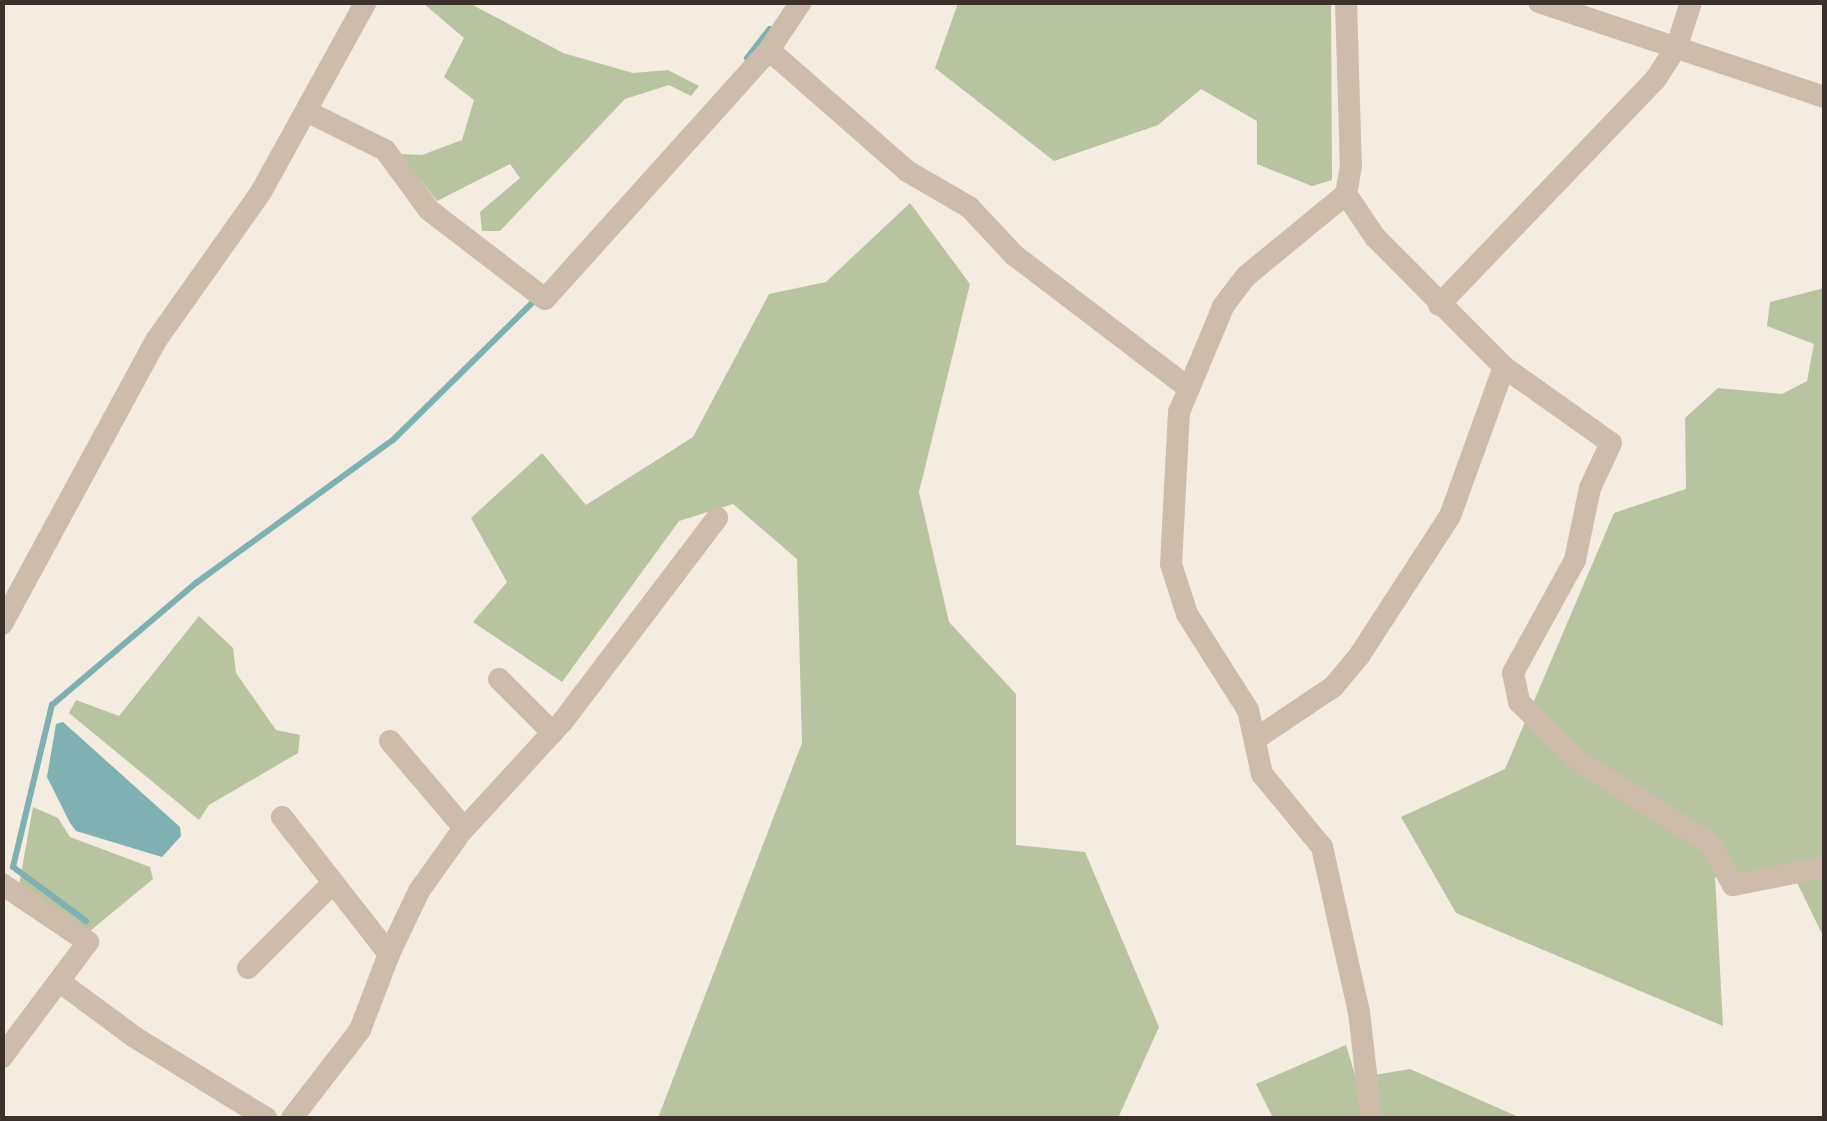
<!DOCTYPE html>
<style>
body{margin:0}
#map{position:relative;width:1827px;height:1121px;overflow:hidden;background:#f4ebe1;font-family:"Fira Sans",sans-serif}
div>[style]{position:absolute}
.green>*{inset:0;background:#b8c4a0}
.water>*{inset:0;background:#7fb0b2}
.stream>*{height:6px;margin:-3px;padding:0 3px;transform-origin:3px;border-radius:3px;background:#7fb0b2}
.minor>*{height:22px;margin:-11px;padding:0 11px;transform-origin:11px;border-radius:11px;background:#cdbbac}
span{translate:-50% -50%;white-space:nowrap;text-align:center;line-height:1.15;-webkit-text-stroke:8px #fbf5ee;paint-order:stroke}
.frame{position:absolute;inset:0;border:5px solid #3b302b;pointer-events:none}
</style>
<div id="map">
<div class="green">
<i style="clip-path:polygon(423px 3px,469px 3px,563px 53px,633px 73px,668px 70px,699px 86px,691px 96px,669px 85px,625px 99px,500px 231px,482px 231px,480px 212px,520px 178px,510px 164px,437px 201px,400px 154px,422px 155px,462px 140px,474px 100px,444px 77px,464px 38px)"></i>
<i style="clip-path:polygon(958px 3px,1331px 3px,1332px 180px,1312px 186px,1257px 164px,1257px 121px,1201px 89px,1158px 125px,1054px 161px,935px 68px)"></i>
<i style="clip-path:polygon(910px 203px,970px 284px,919px 492px,949px 622px,1016px 694px,1016px 845px,1085px 852px,1159px 1027px,1118px 1118px,658px 1118px,802px 743px,797px 559px,733px 504px,679px 521px,562px 682px,473px 622px,507px 582px,471px 518px,542px 453px,586px 505px,693px 437px,769px 294px,826px 282px)"></i>
<i style="clip-path:polygon(1824px 288px,1824px 938px,1790px 868px,1715px 877px,1723px 1026px,1456px 913px,1401px 817px,1505px 769px,1614px 513px,1686px 489px,1685px 418px,1718px 388px,1782px 394px,1807px 381px,1814px 344px,1767px 326px,1770px 302px)"></i>
<i style="clip-path:polygon(199px 616px,233px 648px,236px 673px,276px 730px,300px 735px,298px 753px,209px 805px,199px 820px,69px 713px,76px 700px,119px 716px)"></i>
<i style="clip-path:polygon(33px 807px,58px 818px,70px 837px,150px 867px,153px 879px,90px 931px,19px 885px)"></i>
<i style="clip-path:polygon(1346px 1045px,1356px 1078px,1410px 1069px,1521px 1118px,1273px 1118px,1256px 1084px)"></i>
</div>
<div class="water">
<i style="clip-path:polygon(63px 722px,180px 827px,181px 836px,162px 857px,76px 831px,70px 823px,47px 777px,56px 724px)"></i>
</div>
<div class="stream">
<i style="left:747px;top:58px;width:37px;rotate:-52deg"></i>
<i style="left:86px;top:921px;width:91px;rotate:-143.5deg"></i>
<i style="left:13px;top:867px;width:167px;rotate:-76.5deg"></i>
<i style="left:52px;top:705px;width:189px;rotate:-40.3deg"></i>
<i style="left:196px;top:583px;width:243px;rotate:-36deg"></i>
<i style="left:393px;top:440px;width:204px;rotate:-44.6deg"></i>
</div>
<div class="minor">
<i style="left:1346px;top:2px;width:164px;rotate:88.3deg"></i>
<i style="left:1351px;top:166px;width:28px;rotate:100deg"></i>
<i style="left:1346px;top:194px;width:129px;rotate:140.6deg"></i>
<i style="left:1246px;top:276px;width:39px;rotate:127deg"></i>
<i style="left:1223px;top:307px;width:114px;rotate:112.7deg"></i>
<i style="left:1179px;top:412px;width:152px;rotate:93deg"></i>
<i style="left:1171px;top:564px;width:52px;rotate:72.3deg"></i>
<i style="left:1187px;top:614px;width:114px;rotate:57.6deg"></i>
<i style="left:1248px;top:710px;width:66px;rotate:77.7deg"></i>
<i style="left:1262px;top:774px;width:94px;rotate:50.6deg"></i>
<i style="left:1322px;top:847px;width:169px;rotate:77.4deg"></i>
<i style="left:1359px;top:1012px;width:107px;rotate:83.5deg"></i>
<i style="left:1539px;top:2px;width:300px;rotate:18.4deg"></i>
<i style="left:769px;top:50px;width:184px;rotate:41.2deg"></i>
<i style="left:907px;top:171px;width:72px;rotate:30.1deg"></i>
<i style="left:969px;top:207px;width:66px;rotate:46.8deg"></i>
<i style="left:1014px;top:255px;width:216px;rotate:37.3deg"></i>
<i style="left:306px;top:111px;width:88px;rotate:26.3deg"></i>
<i style="left:385px;top:150px;width:74px;rotate:53.7deg"></i>
<i style="left:429px;top:210px;width:146px;rotate:37.5deg"></i>
<i style="left:545px;top:299px;width:335px;rotate:-48deg"></i>
<i style="left:769px;top:50px;width:58px;rotate:-56.3deg"></i>
<i style="left:1439px;top:305px;width:312px;rotate:-46.2deg"></i>
<i style="left:1655px;top:80px;width:40px;rotate:-57.1deg"></i>
<i style="left:1677px;top:46px;width:46px;rotate:-72.3deg"></i>
<i style="left:1504px;top:367px;width:131px;rotate:35.4deg"></i>
<i style="left:1611px;top:443px;width:50px;rotate:115deg"></i>
<i style="left:1590px;top:488px;width:74px;rotate:101.8deg"></i>
<i style="left:1575px;top:560px;width:129px;rotate:118.8deg"></i>
<i style="left:1513px;top:673px;width:30px;rotate:78deg"></i>
<i style="left:1519px;top:702px;width:87px;rotate:44.5deg"></i>
<i style="left:1581px;top:763px;width:152px;rotate:31.8deg"></i>
<i style="left:1710px;top:843px;width:48px;rotate:61.3deg"></i>
<i style="left:1733px;top:885px;width:93px;rotate:-11.2deg"></i>
<i style="left:2px;top:624px;width:324px;rotate:-61.5deg"></i>
<i style="left:157px;top:339px;width:180px;rotate:-54.7deg"></i>
<i style="left:261px;top:192px;width:217px;rotate:-61.1deg"></i>
<i style="left:499px;top:679px;width:76px;rotate:45deg"></i>
<i style="left:1257px;top:738px;width:92px;rotate:-33.9deg"></i>
<i style="left:1333px;top:687px;width:40px;rotate:-50deg"></i>
<i style="left:1359px;top:656px;width:167px;rotate:-57deg"></i>
<i style="left:1450px;top:516px;width:158px;rotate:-70.1deg"></i>
<i style="left:1504px;top:367px;width:183px;rotate:-134.8deg"></i>
<i style="left:1375px;top:237px;width:52px;rotate:-124deg"></i>
<i style="left:390px;top:741px;width:114px;rotate:49.6deg"></i>
<i style="left:282px;top:817px;width:174px;rotate:52deg"></i>
<i style="left:389px;top:954px;width:81px;rotate:110.9deg"></i>
<i style="left:360px;top:1030px;width:111px;rotate:127.7deg"></i>
<i style="left:2px;top:884px;width:104px;rotate:34deg"></i>
<i style="left:88px;top:942px;width:144px;rotate:126.8deg"></i>
<i style="left:389px;top:954px;width:70px;rotate:-64.5deg"></i>
<i style="left:419px;top:891px;width:72px;rotate:-54.6deg"></i>
<i style="left:461px;top:832px;width:151px;rotate:-47.4deg"></i>
<i style="left:563px;top:721px;width:255px;rotate:-52.8deg"></i>
<i style="left:248px;top:968px;width:120px;rotate:-45deg"></i>
<i style="left:60px;top:982px;width:94px;rotate:36.4deg"></i>
<i style="left:136px;top:1038px;width:153px;rotate:31.6deg"></i>
</div>
<div class="frame"></div>
</div>
